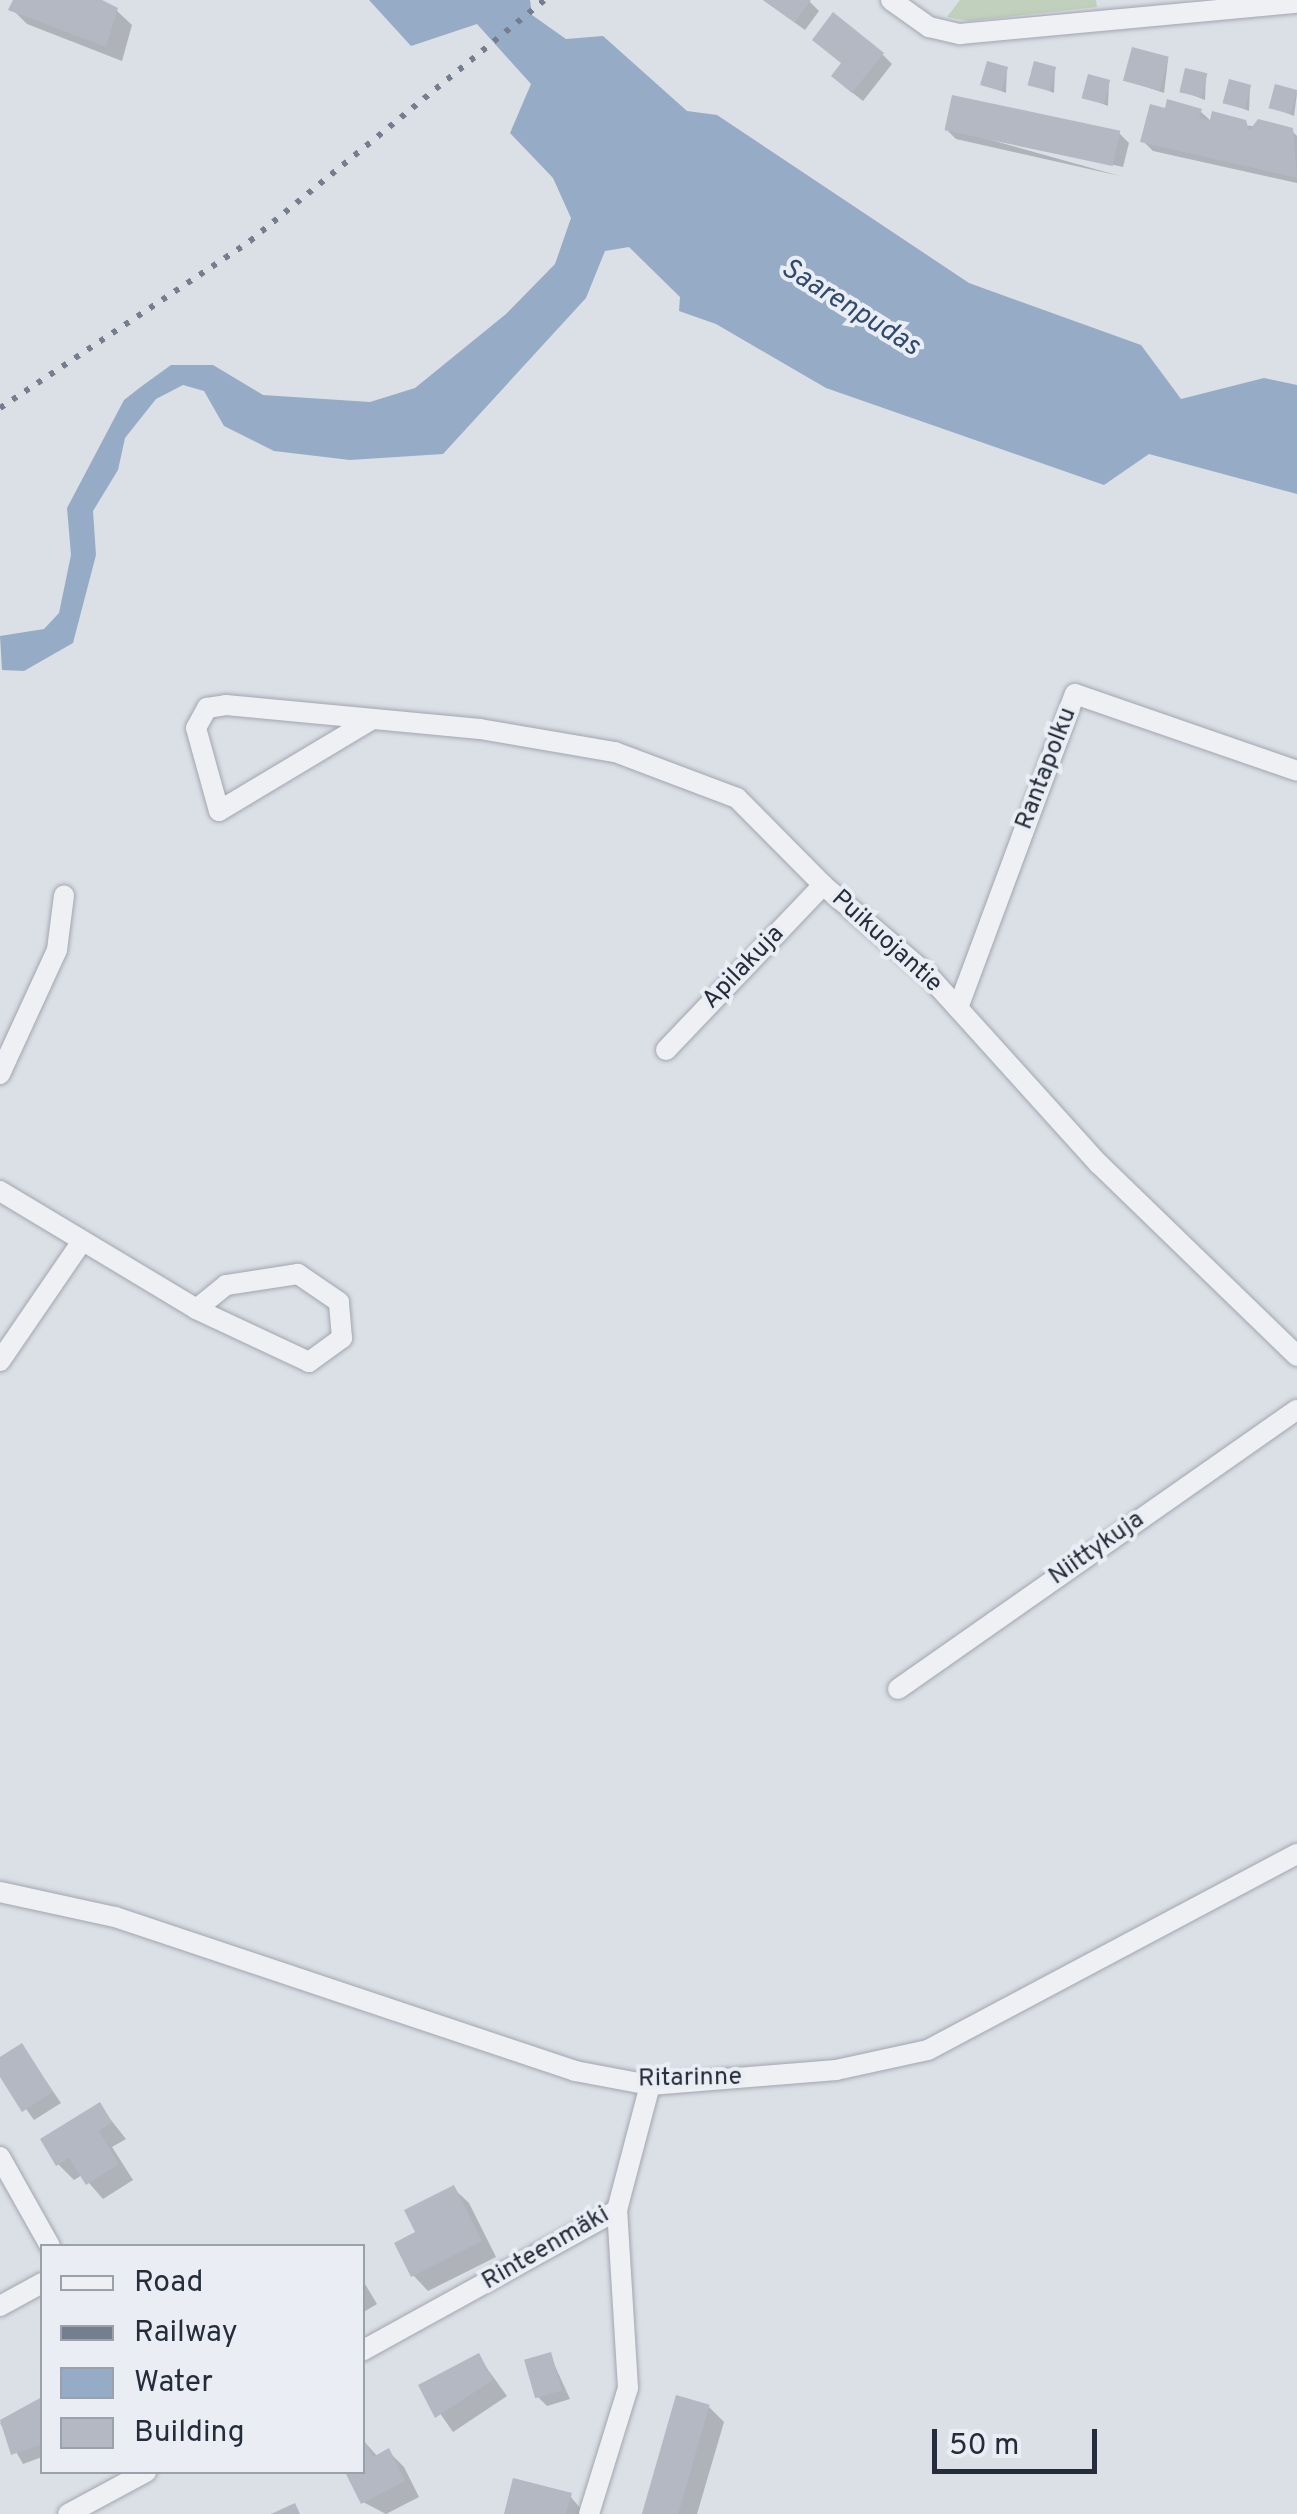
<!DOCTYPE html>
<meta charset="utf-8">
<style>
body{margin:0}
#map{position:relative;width:1297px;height:2514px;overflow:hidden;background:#dbdfe6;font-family:Overpass,sans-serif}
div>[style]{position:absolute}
.green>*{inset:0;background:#c1d0bc}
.water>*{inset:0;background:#96acc6}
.shadow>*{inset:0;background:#0003}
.building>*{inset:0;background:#b3b8c2;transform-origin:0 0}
.roads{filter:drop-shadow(0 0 2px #a1a6b0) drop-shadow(0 0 2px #a1a6b0)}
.minor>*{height:20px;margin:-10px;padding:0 10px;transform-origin:10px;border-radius:10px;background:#eef0f4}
.rail>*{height:6px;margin-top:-3px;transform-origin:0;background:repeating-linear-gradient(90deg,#757e8f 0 5px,transparent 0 15px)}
span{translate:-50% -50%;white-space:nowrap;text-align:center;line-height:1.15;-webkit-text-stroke:8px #eaeef4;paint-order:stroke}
.street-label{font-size:25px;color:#252d3c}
.water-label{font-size:28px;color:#304a6f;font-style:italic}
.legend{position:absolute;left:40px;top:2244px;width:325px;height:230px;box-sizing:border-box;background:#eaeef4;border:2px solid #9ba1aa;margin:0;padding:12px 18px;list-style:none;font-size:30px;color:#252d3c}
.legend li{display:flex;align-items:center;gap:20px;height:50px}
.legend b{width:50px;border:2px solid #9ba1aa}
.scale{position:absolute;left:932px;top:2429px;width:165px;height:45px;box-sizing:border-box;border:5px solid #252d3c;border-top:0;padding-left:12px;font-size:30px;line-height:35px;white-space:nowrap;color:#252d3c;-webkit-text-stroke:8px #eaeef4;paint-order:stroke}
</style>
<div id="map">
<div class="green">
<i style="clip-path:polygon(960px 0,1096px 0,1097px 7px,969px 21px,947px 17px)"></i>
</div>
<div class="water">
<i style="clip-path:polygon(369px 0,530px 0,532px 15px,566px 39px,603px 36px,687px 111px,717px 115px,969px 283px,1141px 345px,1181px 399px,1264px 378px,1297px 385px,1297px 494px,1149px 454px,1104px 485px,826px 388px,716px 324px,679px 311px,680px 297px,629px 247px,605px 251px,586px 298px,443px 454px,350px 460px,274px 451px,224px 426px,204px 391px,183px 385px,156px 399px,125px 438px,118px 470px,93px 511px,96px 555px,73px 643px,24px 671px,2px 670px,0 636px,44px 629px,59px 613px,71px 555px,67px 508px,124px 400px,142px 386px,171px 365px,213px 365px,263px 395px,370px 402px,415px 388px,506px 314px,555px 264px,571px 218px,553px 178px,510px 133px,531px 84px,477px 24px,411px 46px)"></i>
</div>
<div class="shadow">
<i style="clip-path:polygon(16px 0,96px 0,116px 10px,132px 25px,122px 61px,27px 24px,12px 9px)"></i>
<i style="clip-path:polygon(763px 0,808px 0,819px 11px,805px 30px)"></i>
<i style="clip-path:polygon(882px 54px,892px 64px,863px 101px,844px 86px)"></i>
<i style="clip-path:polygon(1168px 60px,1164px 93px,1126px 80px)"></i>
<i style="clip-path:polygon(1007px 69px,1006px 93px,983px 84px)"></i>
<i style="clip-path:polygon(1055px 69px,1054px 93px,1031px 84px)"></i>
<i style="clip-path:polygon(1206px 76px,1205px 100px,1182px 91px)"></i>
<i style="clip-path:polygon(1109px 82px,1108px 106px,1085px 97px)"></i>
<i style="clip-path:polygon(1250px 87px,1249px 111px,1226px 102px)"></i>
<i style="clip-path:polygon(1297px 93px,1294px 116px,1271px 107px,1295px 92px)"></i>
<i style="clip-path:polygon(1200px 111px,1212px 122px,1291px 130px,1297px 136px,1297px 183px,1153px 151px,1143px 141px)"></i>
<i style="clip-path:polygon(946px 129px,1119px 133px,1129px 143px,1123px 167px,955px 130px,1120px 176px,956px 139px)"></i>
<i style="clip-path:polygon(22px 2046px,61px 2103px,34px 2120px,0 2072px,0 2060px)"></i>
<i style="clip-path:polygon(99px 2105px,126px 2139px,112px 2147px,133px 2180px,103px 2199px,82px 2175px,74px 2180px,58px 2164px)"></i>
<i style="clip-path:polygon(453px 2188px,469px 2203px,496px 2257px,428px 2291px,413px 2275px,418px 2233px)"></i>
<i style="clip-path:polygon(362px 2279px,377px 2304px,362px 2313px)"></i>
<i style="clip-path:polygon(550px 2355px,570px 2399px,547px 2406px,537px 2396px)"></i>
<i style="clip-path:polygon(478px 2356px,507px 2396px,453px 2432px,421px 2386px)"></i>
<i style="clip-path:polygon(42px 2400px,42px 2457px,23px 2464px,0 2423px)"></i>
<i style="clip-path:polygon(709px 2407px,724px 2422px,697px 2514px,643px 2514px)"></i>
<i style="clip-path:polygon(362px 2439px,378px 2457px,388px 2451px,404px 2467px,419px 2497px,386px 2514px,363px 2502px,348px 2472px,362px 2472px)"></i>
<i style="clip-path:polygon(570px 2496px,585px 2514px,506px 2514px)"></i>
</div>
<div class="building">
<i style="clip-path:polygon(13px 0,102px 0,118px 8px,106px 47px,8px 10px)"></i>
<i style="clip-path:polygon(763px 0,811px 0,795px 22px)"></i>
<i style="clip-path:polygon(833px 12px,884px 53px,852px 93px,831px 76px,841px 63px,812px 40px)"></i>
<i style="left:1132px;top:47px;width:38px;height:35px;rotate:15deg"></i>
<i style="left:987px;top:61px;width:22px;height:25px;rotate:16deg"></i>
<i style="left:1034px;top:61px;width:23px;height:25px;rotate:15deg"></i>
<i style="left:1185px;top:68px;width:23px;height:25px;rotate:13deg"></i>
<i style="left:1088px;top:74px;width:23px;height:25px;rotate:15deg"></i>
<i style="left:1229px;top:79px;width:23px;height:25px;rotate:15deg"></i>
<i style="left:1275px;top:84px;width:23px;height:25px;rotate:15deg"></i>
<i style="left:952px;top:95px;width:172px;height:36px;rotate:12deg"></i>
<i style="clip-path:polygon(1167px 99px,1202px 109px,1199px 118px,1210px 120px,1212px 111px,1246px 120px,1249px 131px,1258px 119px,1293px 128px,1297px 178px,1140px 142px,1150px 104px,1165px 108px)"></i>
<i style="clip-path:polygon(22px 2043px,53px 2092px,22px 2112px,0 2077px,0 2057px)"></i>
<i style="clip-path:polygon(100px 2102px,112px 2122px,99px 2131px,119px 2164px,86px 2185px,69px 2158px,56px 2166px,40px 2139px)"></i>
<i style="clip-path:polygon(454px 2185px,482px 2241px,411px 2277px,394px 2243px,415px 2232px,404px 2210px)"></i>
<i style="left:551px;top:2352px;width:40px;height:28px;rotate:74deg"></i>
<i style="clip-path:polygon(479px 2353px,493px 2380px,435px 2418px,418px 2385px)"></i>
<i style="left:676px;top:2395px;width:35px;height:124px;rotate:16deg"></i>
<i style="clip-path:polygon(42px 2397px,42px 2444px,11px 2455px,0 2420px)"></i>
<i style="clip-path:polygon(362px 2437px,373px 2457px,389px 2448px,405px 2481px,361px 2504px,345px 2472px,362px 2472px)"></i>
<i style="clip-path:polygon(513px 2478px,572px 2493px,566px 2514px,504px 2514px)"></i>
<i style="clip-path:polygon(295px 2503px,300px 2514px,271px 2514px)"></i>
</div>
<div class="roads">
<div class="minor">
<i style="left:891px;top:0;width:47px;rotate:35.4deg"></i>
<i style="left:929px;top:27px;width:32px;rotate:13deg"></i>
<i style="left:960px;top:34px;width:338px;rotate:-5.3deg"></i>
<i style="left:371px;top:720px;width:177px;rotate:149.1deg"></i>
<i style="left:219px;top:811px;width:86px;rotate:-105.5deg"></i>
<i style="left:196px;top:728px;width:23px;rotate:-61deg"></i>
<i style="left:207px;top:708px;width:19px;rotate:-9deg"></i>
<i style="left:226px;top:705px;width:255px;rotate:5.4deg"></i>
<i style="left:480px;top:729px;width:137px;rotate:9.7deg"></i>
<i style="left:615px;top:752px;width:130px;rotate:20.7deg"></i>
<i style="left:737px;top:798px;width:122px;rotate:45.3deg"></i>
<i style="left:823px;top:885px;width:138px;rotate:40.6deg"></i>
<i style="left:928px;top:975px;width:255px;rotate:47.9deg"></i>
<i style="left:1099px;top:1164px;width:276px;rotate:44.1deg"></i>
<i style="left:958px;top:1008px;width:335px;rotate:-69.6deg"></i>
<i style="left:1075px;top:694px;width:235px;rotate:19.1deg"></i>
<i style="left:666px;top:1050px;width:228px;rotate:-46.4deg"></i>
<i style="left:0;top:1074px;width:136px;rotate:-65.3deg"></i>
<i style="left:57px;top:950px;width:55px;rotate:-82.7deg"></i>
<i style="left:0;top:1191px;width:229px;rotate:31deg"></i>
<i style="left:196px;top:1309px;width:125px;rotate:25.1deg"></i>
<i style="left:309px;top:1362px;width:41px;rotate:-36deg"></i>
<i style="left:342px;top:1338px;width:36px;rotate:-95deg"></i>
<i style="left:339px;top:1302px;width:50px;rotate:-145.7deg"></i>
<i style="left:298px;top:1274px;width:73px;rotate:171.3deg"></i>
<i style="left:226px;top:1285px;width:38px;rotate:141deg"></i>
<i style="left:0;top:1361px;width:142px;rotate:-55.6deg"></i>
<i style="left:898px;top:1689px;width:487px;rotate:-35deg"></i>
<i style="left:0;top:1892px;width:118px;rotate:12.3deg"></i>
<i style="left:115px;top:1917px;width:485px;rotate:18.5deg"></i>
<i style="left:575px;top:2071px;width:76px;rotate:10.6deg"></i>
<i style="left:650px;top:2085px;width:187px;rotate:-4.6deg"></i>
<i style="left:836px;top:2070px;width:94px;rotate:-12.3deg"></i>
<i style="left:928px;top:2050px;width:418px;rotate:-28deg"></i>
<i style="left:0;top:2157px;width:102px;rotate:60.7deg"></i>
<i style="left:0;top:2306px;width:48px;rotate:-28.7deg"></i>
<i style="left:362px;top:2351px;width:291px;rotate:-28.9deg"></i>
<i style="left:617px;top:2210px;width:129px;rotate:-75.2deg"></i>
<i style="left:68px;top:2514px;width:89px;rotate:-28.3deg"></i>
<i style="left:589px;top:2514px;width:132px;rotate:-72.8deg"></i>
<i style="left:628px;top:2388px;width:178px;rotate:-93.5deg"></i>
</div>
</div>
<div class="rail">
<i style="left:0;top:408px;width:301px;rotate:-33.7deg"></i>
<i style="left:250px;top:241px;width:380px;rotate:-39.3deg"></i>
</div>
<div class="street-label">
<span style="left:1047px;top:769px;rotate:-69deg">Rantapolku</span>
<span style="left:886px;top:942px;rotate:42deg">Puikuojantie</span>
<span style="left:744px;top:968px;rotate:-46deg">Apilakuja</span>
<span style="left:1097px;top:1549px;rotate:-35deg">Niittykuja</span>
<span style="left:690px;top:2079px;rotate:-1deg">Ritarinne</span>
<span style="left:546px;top:2249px;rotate:-30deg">Rinteenmäki</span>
</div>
<div class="water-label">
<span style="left:850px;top:308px;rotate:32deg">Saarenpudas</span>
</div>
<ul class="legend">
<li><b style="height:12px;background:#eef0f4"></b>Road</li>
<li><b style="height:12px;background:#757e8f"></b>Railway</li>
<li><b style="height:28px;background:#96acc6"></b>Water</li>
<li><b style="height:28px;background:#b3b8c2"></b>Building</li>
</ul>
<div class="scale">50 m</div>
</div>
